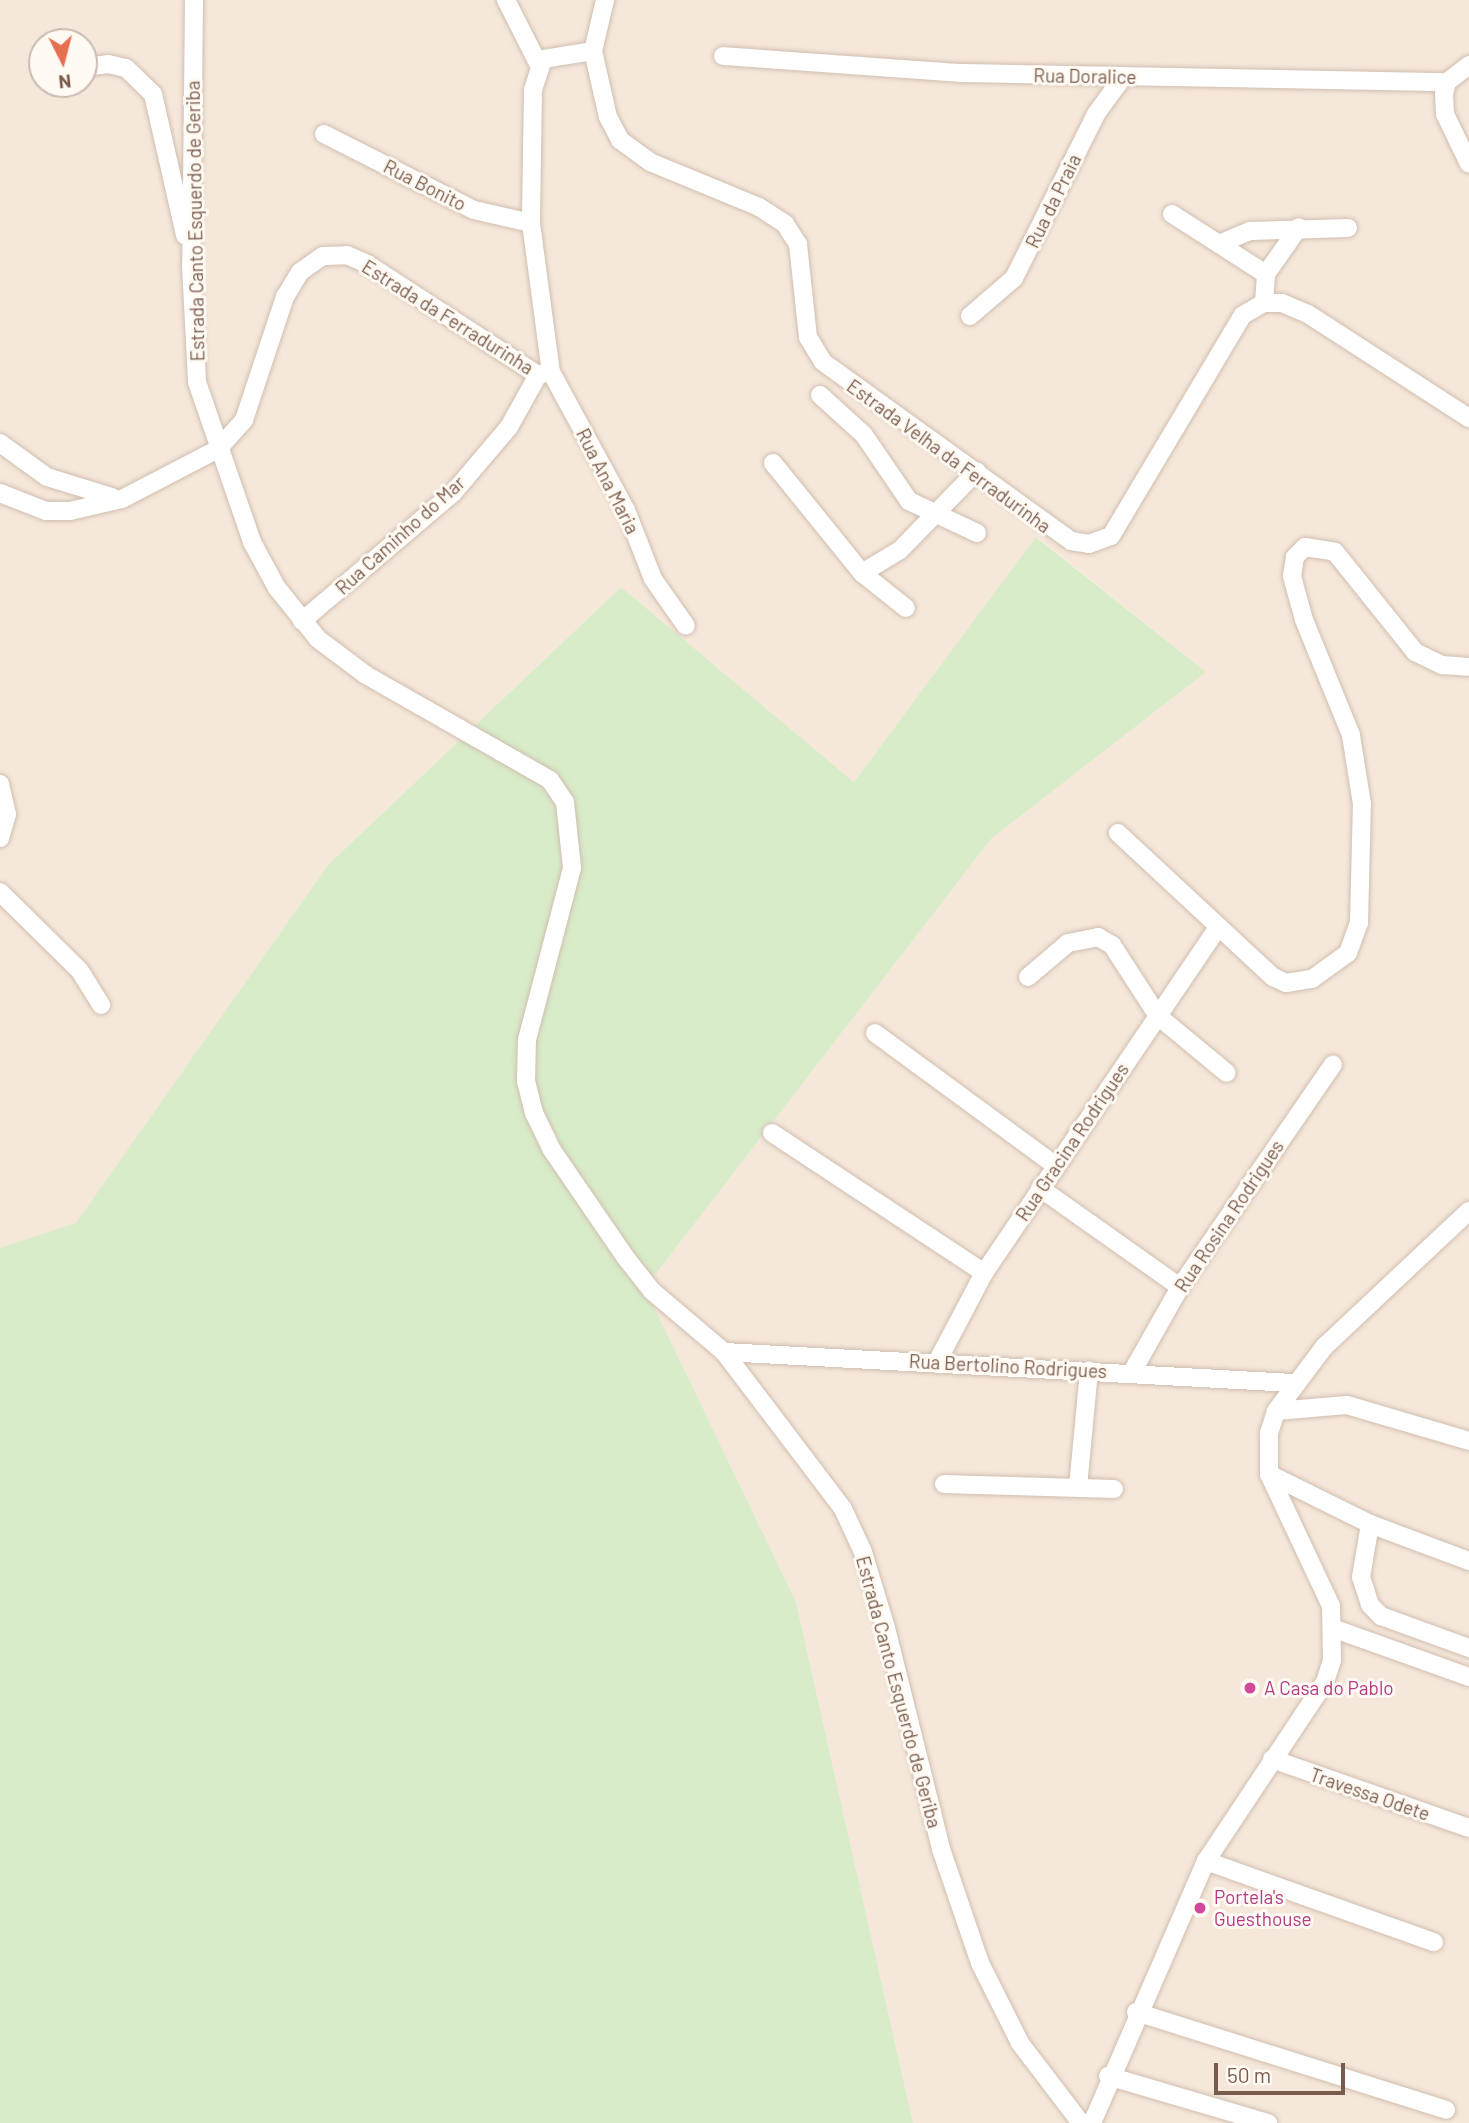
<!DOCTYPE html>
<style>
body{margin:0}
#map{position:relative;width:1469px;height:2123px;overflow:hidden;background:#fdf6ec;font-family:Barlow,sans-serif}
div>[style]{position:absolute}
.residential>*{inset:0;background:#f5e8da}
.green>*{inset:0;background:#d8ecc9}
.roads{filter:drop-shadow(0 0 2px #d1beb0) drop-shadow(0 0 2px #d1beb0)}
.minor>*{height:18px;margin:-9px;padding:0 9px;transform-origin:9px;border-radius:9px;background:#fff}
.dots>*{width:19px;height:19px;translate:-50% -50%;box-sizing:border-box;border:4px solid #fffaf3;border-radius:50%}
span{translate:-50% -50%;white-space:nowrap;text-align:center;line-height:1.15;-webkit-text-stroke:6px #fffaf3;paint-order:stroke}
.street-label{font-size:19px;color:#7a5c4d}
.hotel-label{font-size:19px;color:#b23c85}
.left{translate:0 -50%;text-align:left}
.north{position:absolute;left:28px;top:28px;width:70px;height:70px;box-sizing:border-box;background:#fffaf3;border:2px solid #cabbb1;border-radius:50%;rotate:174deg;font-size:19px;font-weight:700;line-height:28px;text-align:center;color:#7a5c4d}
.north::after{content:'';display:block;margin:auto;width:24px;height:32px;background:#e76f51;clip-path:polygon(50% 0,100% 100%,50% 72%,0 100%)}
.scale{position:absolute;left:1214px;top:2063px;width:131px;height:32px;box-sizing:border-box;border:4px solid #7a5c4d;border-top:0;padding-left:9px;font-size:21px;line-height:24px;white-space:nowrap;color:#7a5c4d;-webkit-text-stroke:5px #fffaf3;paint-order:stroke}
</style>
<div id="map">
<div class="residential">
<i style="clip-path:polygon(evenodd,0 0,1469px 0,1469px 2123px,913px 2123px,796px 1602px,645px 1288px,991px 839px,1206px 672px,1037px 537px,854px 782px,621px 587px,328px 865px,76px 1224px,0 1248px,0 0,42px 42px,84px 42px,84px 84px,42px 84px,42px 42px)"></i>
</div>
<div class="green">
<i style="clip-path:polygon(1036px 537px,1206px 672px,991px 839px,645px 1288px,796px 1602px,913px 2123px,0 2123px,0 1248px,76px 1223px,328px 865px,621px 587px,854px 782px)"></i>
</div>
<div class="roads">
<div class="minor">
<i style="left:194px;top:0;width:266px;rotate:90.6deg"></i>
<i style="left:191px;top:266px;width:116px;rotate:87deg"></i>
<i style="left:197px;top:382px;width:169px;rotate:71deg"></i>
<i style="left:252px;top:542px;width:52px;rotate:61.5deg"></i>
<i style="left:277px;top:588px;width:65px;rotate:51.2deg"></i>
<i style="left:318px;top:639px;width:60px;rotate:36.9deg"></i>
<i style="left:366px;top:675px;width:212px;rotate:29.7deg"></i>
<i style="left:550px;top:780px;width:27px;rotate:56deg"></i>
<i style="left:565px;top:802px;width:66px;rotate:83.9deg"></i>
<i style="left:572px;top:868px;width:177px;rotate:104.7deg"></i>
<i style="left:527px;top:1039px;width:42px;rotate:91.4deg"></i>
<i style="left:526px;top:1081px;width:33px;rotate:76deg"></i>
<i style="left:534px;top:1113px;width:41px;rotate:64.1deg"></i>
<i style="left:552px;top:1150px;width:131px;rotate:55.6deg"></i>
<i style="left:626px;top:1258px;width:42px;rotate:51.8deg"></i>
<i style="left:652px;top:1291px;width:94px;rotate:40.3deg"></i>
<i style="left:724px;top:1352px;width:197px;rotate:52.8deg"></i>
<i style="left:843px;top:1509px;width:47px;rotate:65.1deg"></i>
<i style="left:863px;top:1552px;width:79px;rotate:73.2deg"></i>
<i style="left:886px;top:1628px;width:228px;rotate:76deg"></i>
<i style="left:941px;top:1849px;width:120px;rotate:71.1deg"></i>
<i style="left:980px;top:1963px;width:89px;rotate:63.4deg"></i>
<i style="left:1020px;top:2043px;width:101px;rotate:52.7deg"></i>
<i style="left:506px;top:0;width:71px;rotate:63.1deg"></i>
<i style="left:605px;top:0;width:52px;rotate:103.2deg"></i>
<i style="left:593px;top:51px;width:68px;rotate:77.2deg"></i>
<i style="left:608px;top:117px;width:26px;rotate:62deg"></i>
<i style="left:620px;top:140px;width:37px;rotate:36deg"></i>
<i style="left:650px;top:162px;width:118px;rotate:22.4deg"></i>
<i style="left:759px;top:207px;width:31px;rotate:33deg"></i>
<i style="left:785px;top:224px;width:24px;rotate:57deg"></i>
<i style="left:798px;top:244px;width:94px;rotate:83.9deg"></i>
<i style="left:808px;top:337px;width:29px;rotate:59deg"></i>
<i style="left:823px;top:362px;width:306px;rotate:35.8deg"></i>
<i style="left:1071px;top:541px;width:18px;rotate:9deg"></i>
<i style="left:1089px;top:544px;width:23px;rotate:-20deg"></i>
<i style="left:1111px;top:536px;width:257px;rotate:-59.2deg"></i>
<i style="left:1243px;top:315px;width:24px;rotate:-30deg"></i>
<i style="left:1264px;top:303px;width:18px"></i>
<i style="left:1282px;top:303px;width:28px;rotate:23deg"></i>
<i style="left:1308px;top:314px;width:192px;rotate:32.9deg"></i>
<i style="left:593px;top:51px;width:51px;rotate:170.9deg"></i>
<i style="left:543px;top:59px;width:33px;rotate:108deg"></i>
<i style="left:533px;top:90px;width:133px;rotate:90.9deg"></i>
<i style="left:531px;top:223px;width:150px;rotate:82.4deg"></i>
<i style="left:551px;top:372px;width:157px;rotate:61.5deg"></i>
<i style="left:626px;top:510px;width:74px;rotate:68.6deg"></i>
<i style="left:653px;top:579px;width:57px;rotate:54.9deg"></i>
<i style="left:723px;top:56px;width:241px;rotate:4.1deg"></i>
<i style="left:963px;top:73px;width:484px;rotate:1.1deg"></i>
<i style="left:1469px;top:65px;width:28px;rotate:142deg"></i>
<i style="left:1447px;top:82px;width:12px;rotate:104deg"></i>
<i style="left:1444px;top:94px;width:20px;rotate:87deg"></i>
<i style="left:1445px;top:114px;width:55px;rotate:64.4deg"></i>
<i style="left:84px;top:67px;width:24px;rotate:-7deg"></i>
<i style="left:108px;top:64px;width:18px;rotate:13deg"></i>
<i style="left:126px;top:68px;width:37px;rotate:44deg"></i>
<i style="left:153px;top:94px;width:145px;rotate:77.2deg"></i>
<i style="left:324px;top:134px;width:168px;rotate:26.9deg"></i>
<i style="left:474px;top:210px;width:58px;rotate:12.8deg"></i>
<i style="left:1172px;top:214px;width:112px;rotate:32.6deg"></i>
<i style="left:1219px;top:244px;width:34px;rotate:-23deg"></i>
<i style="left:1250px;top:231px;width:98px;rotate:-1.8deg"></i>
<i style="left:1264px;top:303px;width:29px;rotate:-86deg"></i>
<i style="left:1266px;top:274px;width:57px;rotate:-54.9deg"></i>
<i style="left:970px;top:316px;width:58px;rotate:-40.8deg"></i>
<i style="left:1014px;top:278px;width:183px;rotate:-63.4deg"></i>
<i style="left:1096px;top:114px;width:46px;rotate:-53.9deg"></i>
<i style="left:820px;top:395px;width:59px;rotate:42.3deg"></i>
<i style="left:864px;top:435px;width:80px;rotate:55.7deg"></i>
<i style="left:909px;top:501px;width:75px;rotate:25.2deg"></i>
<i style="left:0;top:443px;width:58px;rotate:35.9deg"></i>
<i style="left:47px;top:477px;width:68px;rotate:17.1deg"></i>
<i style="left:773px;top:463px;width:141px;rotate:51deg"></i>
<i style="left:862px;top:573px;width:56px;rotate:38.5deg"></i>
<i style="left:0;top:493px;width:49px;rotate:21.4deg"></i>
<i style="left:46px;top:511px;width:24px"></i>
<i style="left:70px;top:511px;width:53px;rotate:-13deg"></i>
<i style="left:122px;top:499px;width:108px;rotate:-27.5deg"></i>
<i style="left:218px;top:449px;width:39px;rotate:-48deg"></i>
<i style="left:244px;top:420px;width:130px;rotate:-71.6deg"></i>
<i style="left:285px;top:297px;width:29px;rotate:-59deg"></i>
<i style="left:300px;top:272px;width:28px;rotate:-35deg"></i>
<i style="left:323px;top:256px;width:24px;rotate:-2deg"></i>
<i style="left:347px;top:255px;width:24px;rotate:24deg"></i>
<i style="left:369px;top:265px;width:202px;rotate:33.1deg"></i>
<i style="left:538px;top:375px;width:13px;rotate:-13deg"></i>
<i style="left:862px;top:573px;width:44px;rotate:-31.2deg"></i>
<i style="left:900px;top:550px;width:110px;rotate:-45.7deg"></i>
<i style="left:302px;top:621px;width:198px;rotate:-40.3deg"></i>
<i style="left:453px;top:493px;width:87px;rotate:-49.7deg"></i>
<i style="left:509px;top:427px;width:60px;rotate:-60.9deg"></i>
<i style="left:0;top:784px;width:31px;rotate:77deg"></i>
<i style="left:7px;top:814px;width:25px;rotate:106deg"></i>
<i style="left:1118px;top:833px;width:212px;rotate:42.9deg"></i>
<i style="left:1273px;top:977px;width:14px;rotate:25deg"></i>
<i style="left:1286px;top:983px;width:26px;rotate:-9deg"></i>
<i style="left:1312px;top:979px;width:44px;rotate:-35.8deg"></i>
<i style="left:1348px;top:953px;width:32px;rotate:-70deg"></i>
<i style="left:1359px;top:923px;width:119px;rotate:-88.6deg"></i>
<i style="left:1362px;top:804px;width:70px;rotate:-99.1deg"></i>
<i style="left:1351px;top:735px;width:124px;rotate:-112.2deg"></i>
<i style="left:1304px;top:620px;width:46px;rotate:-105.3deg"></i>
<i style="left:1292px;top:576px;width:19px;rotate:-81deg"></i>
<i style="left:1295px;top:557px;width:14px;rotate:-45deg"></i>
<i style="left:1305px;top:547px;width:30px;rotate:9deg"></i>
<i style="left:1335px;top:552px;width:128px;rotate:51.3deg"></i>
<i style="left:1415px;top:652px;width:30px;rotate:26deg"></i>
<i style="left:1442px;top:665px;width:27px;rotate:4deg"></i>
<i style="left:0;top:892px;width:112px;rotate:44.6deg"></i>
<i style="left:80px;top:971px;width:40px;rotate:58deg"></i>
<i style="left:1028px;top:977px;width:52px;rotate:-40.4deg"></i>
<i style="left:1068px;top:943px;width:31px;rotate:-11deg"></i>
<i style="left:1098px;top:937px;width:16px;rotate:30deg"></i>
<i style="left:1112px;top:945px;width:85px;rotate:57.1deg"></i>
<i style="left:1158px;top:1016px;width:89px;rotate:39.6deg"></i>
<i style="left:875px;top:1033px;width:225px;rotate:36.3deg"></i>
<i style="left:772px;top:1133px;width:254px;rotate:33.4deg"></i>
<i style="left:1040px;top:1188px;width:171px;rotate:35.3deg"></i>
<i style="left:724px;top:1352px;width:569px;rotate:3.12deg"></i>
<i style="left:937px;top:1362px;width:101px;rotate:-62.2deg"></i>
<i style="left:984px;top:1273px;width:415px;rotate:-55.9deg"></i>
<i style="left:1132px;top:1372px;width:98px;rotate:-60.5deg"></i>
<i style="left:1180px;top:1287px;width:270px;rotate:-55.5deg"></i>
<i style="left:1276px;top:1411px;width:71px;rotate:-4.8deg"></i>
<i style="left:1347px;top:1405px;width:127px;rotate:16.4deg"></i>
<i style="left:1269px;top:1474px;width:113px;rotate:26.3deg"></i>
<i style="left:1370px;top:1524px;width:106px;rotate:20.5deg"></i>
<i style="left:944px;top:1484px;width:170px;rotate:1.7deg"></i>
<i style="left:1078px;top:1487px;width:117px;rotate:-84.6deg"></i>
<i style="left:1370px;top:1524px;width:54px;rotate:99.6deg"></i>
<i style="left:1361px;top:1577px;width:29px;rotate:72deg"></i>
<i style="left:1370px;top:1605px;width:16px;rotate:45deg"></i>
<i style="left:1381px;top:1616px;width:94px;rotate:20deg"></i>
<i style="left:1335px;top:1629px;width:142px;rotate:19.7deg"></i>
<i style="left:1272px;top:1759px;width:209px;rotate:19.3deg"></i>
<i style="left:1206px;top:1861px;width:242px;rotate:19.6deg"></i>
<i style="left:1136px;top:2012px;width:325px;rotate:17.5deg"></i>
<i style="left:1108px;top:2076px;width:167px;rotate:16.4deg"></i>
<i style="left:1092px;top:2123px;width:286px;rotate:-66.5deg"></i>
<i style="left:1206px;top:1861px;width:215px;rotate:-56.4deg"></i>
<i style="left:1325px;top:1682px;width:22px;rotate:-72deg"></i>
<i style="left:1332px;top:1661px;width:55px;rotate:-91deg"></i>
<i style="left:1331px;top:1606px;width:146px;rotate:-115.2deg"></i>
<i style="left:1269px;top:1474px;width:41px;rotate:-90deg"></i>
<i style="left:1269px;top:1433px;width:23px;rotate:-72deg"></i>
<i style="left:1276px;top:1411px;width:80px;rotate:-53.1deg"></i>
<i style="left:1324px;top:1347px;width:199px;rotate:-43.2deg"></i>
</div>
</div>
<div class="dots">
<i style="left:1250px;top:1688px;background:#d1479c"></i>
<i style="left:1200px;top:1908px;background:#d1479c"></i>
</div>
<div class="street-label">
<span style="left:1085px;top:76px;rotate:1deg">Rua Doralice</span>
<span style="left:425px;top:185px;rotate:27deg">Rua Bonito</span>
<span style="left:1053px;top:201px;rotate:-64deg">Rua da Praia</span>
<span style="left:195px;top:221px;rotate:-91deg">Estrada Canto Esquerdo de Geriba</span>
<span style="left:448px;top:317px;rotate:32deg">Estrada da Ferradurinha</span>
<span style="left:949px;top:456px;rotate:36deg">Estrada Velha da Ferradurinha</span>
<span style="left:608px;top:481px;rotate:63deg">Rua Ana Maria</span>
<span style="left:400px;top:535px;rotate:-42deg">Rua Caminho do Mar</span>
<span style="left:1072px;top:1142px;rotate:-56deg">Rua Gracina Rodrigues</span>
<span style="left:1229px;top:1216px;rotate:-56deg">Rua Rosina Rodrigues</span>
<span style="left:1008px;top:1366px;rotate:3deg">Rua Bertolino Rodrigues</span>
<span style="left:899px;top:1692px;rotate:75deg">Estrada Canto Esquerdo de Geriba</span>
<span style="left:1370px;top:1794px;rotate:19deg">Travessa Odete</span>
</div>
<div class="hotel-label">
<span class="left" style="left:1264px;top:1688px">A Casa do Pablo</span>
<span class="left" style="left:1214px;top:1908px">Portela's<br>Guesthouse</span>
</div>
<div class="north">N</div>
<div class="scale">50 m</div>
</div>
